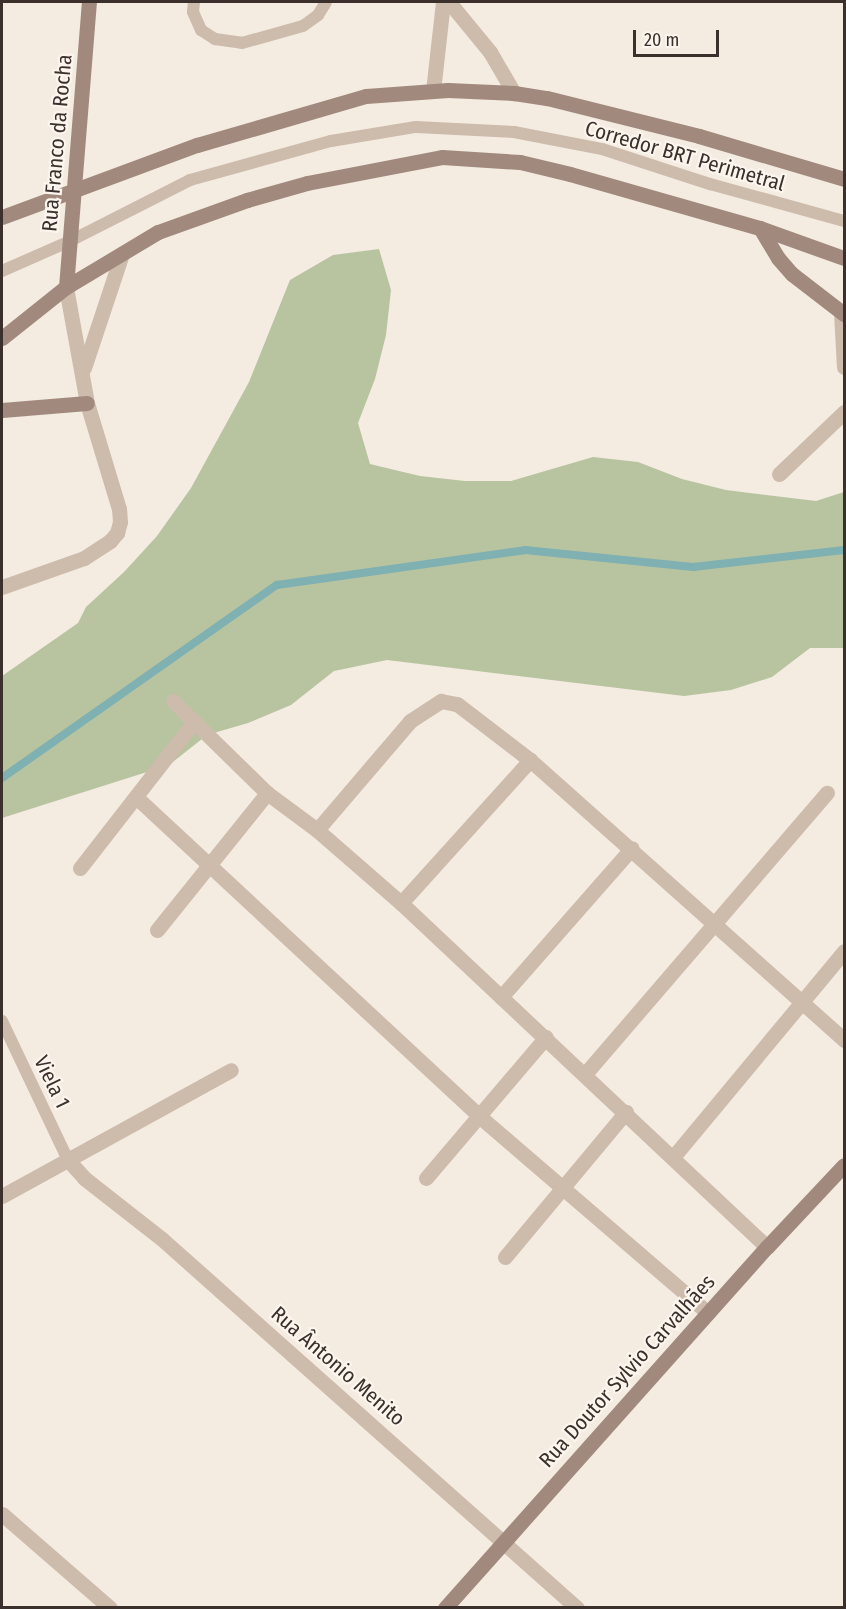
<!DOCTYPE html>
<meta charset="utf-8">
<style>
body{margin:0}
#map{position:relative;width:846px;height:1609px;overflow:hidden;background:#f4ebe1;font-family:"Fira Sans Condensed",sans-serif}
div>[style]{position:absolute}
.green>*{inset:0;background:#b8c4a0}
.stream>*{height:8px;margin:-4px;padding:0 4px;transform-origin:4px;border-radius:4px;background:#7fb0b2}
.lane>*{height:12px;margin:-6px;padding:0 6px;transform-origin:6px;border-radius:6px;background:#cdbbac}
.street>*{height:15px;margin:-7.5px;padding:0 7.5px;transform-origin:7.5px;border-radius:7.5px;background:#cdbbac}
.secondary>*{height:15px;margin:-7.5px;padding:0 7.5px;transform-origin:7.5px;border-radius:7.5px;background:#a18a7d}
span{translate:-50% -50%;white-space:nowrap;text-align:center;line-height:1.15;-webkit-text-stroke:4.5px #fbf5ee;paint-order:stroke}
.street-label{font-size:21px;color:#3b302b}
.frame{position:absolute;inset:0;border:3px solid #3b302b;pointer-events:none}
.scale{position:absolute;left:633px;top:30px;width:86px;height:27px;box-sizing:border-box;border:3px solid #3b302b;border-top:0;padding-left:8px;font-size:18px;line-height:21px;white-space:nowrap;color:#3b302b;-webkit-text-stroke:4px #fbf5ee;paint-order:stroke}
</style>
<div id="map">
<div class="green">
<i style="clip-path:polygon(379px 249px,391px 290px,386px 335px,375px 379px,358px 423px,370px 464px,420px 476px,465px 481px,511px 481px,593px 457px,638px 462px,682px 479px,726px 490px,816px 501px,844px 492px,844px 648px,810px 648px,772px 677px,731px 690px,684px 696px,387px 660px,334px 671px,291px 705px,248px 723px,207px 735px,169px 765px,2px 818px,2px 676px,78px 623px,86px 607px,124px 572px,157px 536px,191px 488px,249px 382px,290px 280px,333px 255px)"></i>
</div>
<div class="stream">
<i style="left:2px;top:778px;width:336px;rotate:-35.1deg"></i>
<i style="left:277px;top:585px;width:250px;rotate:-8deg"></i>
<i style="left:525px;top:550px;width:169px;rotate:5.8deg"></i>
<i style="left:693px;top:567px;width:152px;rotate:-6.4deg"></i>
</div>
<div class="lane">
<i style="left:194px;top:2px;width:10px;rotate:96deg"></i>
<i style="left:193px;top:12px;width:20px;rotate:66deg"></i>
<i style="left:201px;top:30px;width:17px;rotate:33deg"></i>
<i style="left:215px;top:39px;width:27px;rotate:8deg"></i>
<i style="left:242px;top:43px;width:63px;rotate:-15.6deg"></i>
<i style="left:303px;top:26px;width:19px;rotate:-36deg"></i>
<i style="left:318px;top:15px;width:15px;rotate:-58deg"></i>
<i style="left:2px;top:271px;width:74px;rotate:-23.8deg"></i>
<i style="left:70px;top:241px;width:135px;rotate:-26.9deg"></i>
<i style="left:190px;top:180px;width:146px;rotate:-15.5deg"></i>
<i style="left:331px;top:141px;width:86px;rotate:-9.4deg"></i>
<i style="left:416px;top:127px;width:98px;rotate:2.9deg"></i>
<i style="left:514px;top:132px;width:90px;rotate:10.9deg"></i>
<i style="left:602px;top:149px;width:114px;rotate:18deg"></i>
<i style="left:710px;top:184px;width:139px;rotate:15.4deg"></i>
<i style="left:2px;top:1021px;width:154px;rotate:64.6deg"></i>
</div>
<div class="street">
<i style="left:449px;top:2px;width:65px;rotate:50.6deg"></i>
<i style="left:490px;top:52px;width:48px;rotate:59.7deg"></i>
<i style="left:433px;top:91px;width:90px;rotate:-83.6deg"></i>
<i style="left:841px;top:312px;width:55px;rotate:86.9deg"></i>
<i style="left:84px;top:368px;width:120px;rotate:-71.6deg"></i>
<i style="left:779px;top:474px;width:90px;rotate:-43.6deg"></i>
<i style="left:2px;top:587px;width:87px;rotate:-19.5deg"></i>
<i style="left:84px;top:558px;width:31px;rotate:-33deg"></i>
<i style="left:110px;top:541px;width:11px;rotate:-49deg"></i>
<i style="left:117px;top:533px;width:11px;rotate:-75deg"></i>
<i style="left:120px;top:522px;width:13px;rotate:-94deg"></i>
<i style="left:119px;top:509px;width:111px;rotate:-106.8deg"></i>
<i style="left:87px;top:403px;width:118px;rotate:-100.3deg"></i>
<i style="left:173px;top:701px;width:132px;rotate:44.4deg"></i>
<i style="left:267px;top:793px;width:62px;rotate:36.5deg"></i>
<i style="left:317px;top:830px;width:111px;rotate:41deg"></i>
<i style="left:401px;top:903px;width:502px;rotate:43.23deg"></i>
<i style="left:136px;top:797px;width:468px;rotate:42.9deg"></i>
<i style="left:479px;top:1116px;width:302px;rotate:40.7deg"></i>
<i style="left:317px;top:830px;width:143px;rotate:-49.5deg"></i>
<i style="left:410px;top:721px;width:37px;rotate:-33deg"></i>
<i style="left:441px;top:701px;width:16px;rotate:11deg"></i>
<i style="left:457px;top:704px;width:92px;rotate:37.5deg"></i>
<i style="left:530px;top:760px;width:421px;rotate:41.7deg"></i>
<i style="left:80px;top:868px;width:184px;rotate:-52.1deg"></i>
<i style="left:401px;top:903px;width:193px;rotate:-47.9deg"></i>
<i style="left:157px;top:930px;width:176px;rotate:-51.2deg"></i>
<i style="left:501px;top:997px;width:198px;rotate:-48.7deg"></i>
<i style="left:585px;top:1074px;width:371px;rotate:-49.3deg"></i>
<i style="left:674px;top:1156px;width:266px;rotate:-50.3deg"></i>
<i style="left:68px;top:1160px;width:24px;rotate:48deg"></i>
<i style="left:84px;top:1178px;width:100px;rotate:38.1deg"></i>
<i style="left:163px;top:1240px;width:554px;rotate:41.63deg"></i>
<i style="left:426px;top:1178px;width:185px;rotate:-49.6deg"></i>
<i style="left:2px;top:1196px;width:261px;rotate:-28.8deg"></i>
<i style="left:505px;top:1257px;width:189px;rotate:-50.2deg"></i>
<i style="left:2px;top:1514px;width:143px;rotate:41deg"></i>
</div>
<div class="secondary">
<i style="left:2px;top:217px;width:208px;rotate:-20.3deg"></i>
<i style="left:197px;top:145px;width:176px;rotate:-16.2deg"></i>
<i style="left:366px;top:96px;width:82px;rotate:-4.2deg"></i>
<i style="left:448px;top:90px;width:66px;rotate:2.6deg"></i>
<i style="left:514px;top:93px;width:33px;rotate:9deg"></i>
<i style="left:547px;top:98px;width:157px;rotate:14deg"></i>
<i style="left:699px;top:136px;width:151px;rotate:16.5deg"></i>
<i style="left:760px;top:228px;width:35px;rotate:59deg"></i>
<i style="left:778px;top:258px;width:21px;rotate:49deg"></i>
<i style="left:792px;top:274px;width:66px;rotate:37.6deg"></i>
<i style="left:66px;top:287px;width:286px;rotate:-85.4deg"></i>
<i style="left:2px;top:338px;width:82px;rotate:-38.6deg"></i>
<i style="left:66px;top:287px;width:107px;rotate:-30.9deg"></i>
<i style="left:158px;top:232px;width:95px;rotate:-19.8deg"></i>
<i style="left:247px;top:200px;width:62px;rotate:-15.8deg"></i>
<i style="left:307px;top:183px;width:137px;rotate:-10.9deg"></i>
<i style="left:442px;top:157px;width:78px;rotate:3.7deg"></i>
<i style="left:520px;top:162px;width:51px;rotate:13.5deg"></i>
<i style="left:570px;top:174px;width:198px;rotate:15.9deg"></i>
<i style="left:760px;top:228px;width:89px;rotate:19.7deg"></i>
<i style="left:2px;top:410px;width:85px;rotate:-4.7deg"></i>
<i style="left:445px;top:1608px;width:484px;rotate:-48.3deg"></i>
<i style="left:767px;top:1247px;width:112px;rotate:-46.8deg"></i>
</div>
<div class="street-label">
<span style="left:57px;top:143px;rotate:-85deg">Rua Franco da Rocha</span>
<span style="left:685px;top:156px;rotate:16deg">Corredor BRT Perimetral</span>
<span style="left:52px;top:1082px;rotate:64deg">Viela 1</span>
<span style="left:338px;top:1366px;rotate:41deg">Rua Ântonio Menito</span>
<span style="left:627px;top:1371px;rotate:-48deg">Rua Doutor Sylvio Carvalhães</span>
</div>
<div class="frame"></div>
<div class="scale">20 m</div>
</div>
